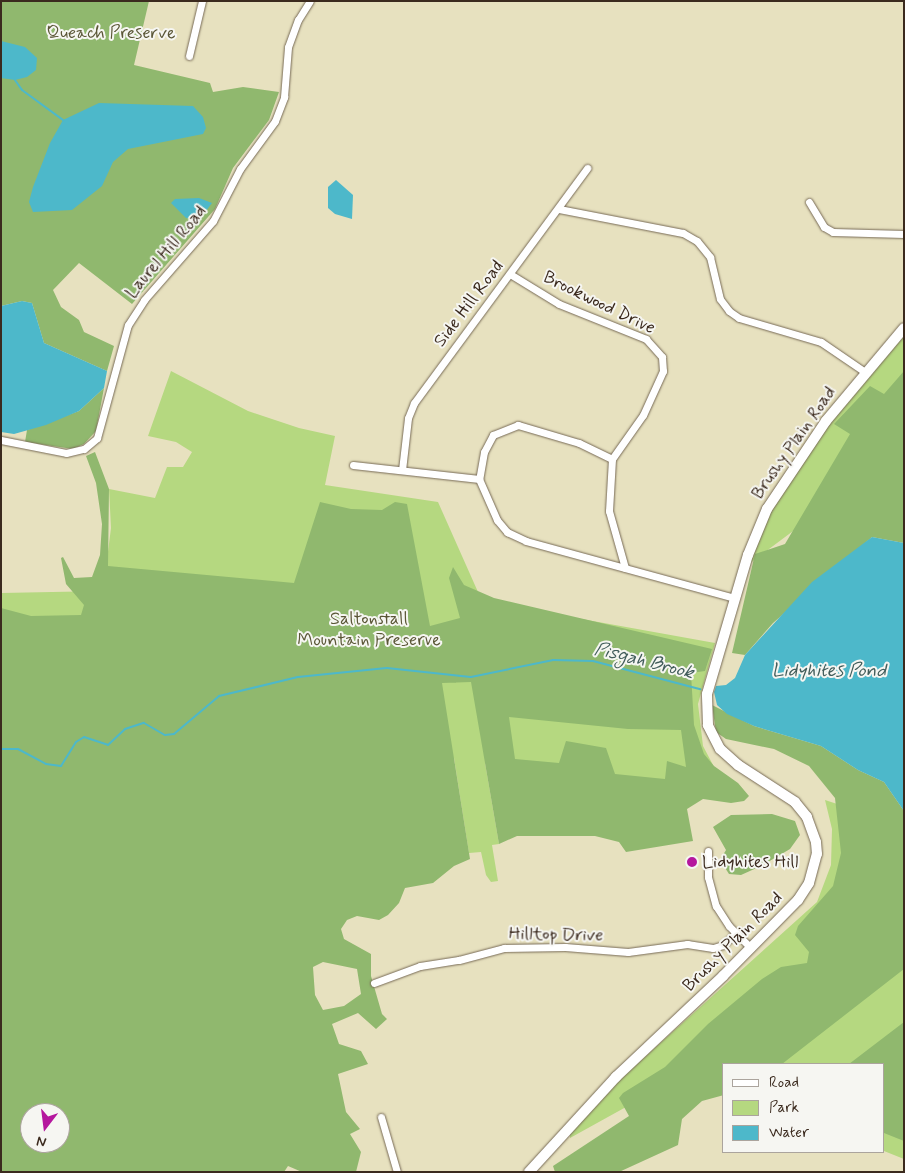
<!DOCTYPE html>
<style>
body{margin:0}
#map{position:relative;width:905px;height:1173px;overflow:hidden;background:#e7e1bf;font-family:Mynerve,sans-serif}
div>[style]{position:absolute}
.green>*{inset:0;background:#b5d880}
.forest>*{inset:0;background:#90b86e}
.water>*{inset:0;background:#4db8ca}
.stream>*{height:2px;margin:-1px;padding:0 1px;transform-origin:1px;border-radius:1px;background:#4db8ca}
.roads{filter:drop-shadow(0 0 1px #776a56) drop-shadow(0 0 1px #776a56)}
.minor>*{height:7px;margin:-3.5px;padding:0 3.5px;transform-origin:3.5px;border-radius:3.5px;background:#fff}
.secondary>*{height:10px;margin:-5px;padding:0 5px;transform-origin:5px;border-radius:5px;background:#fff}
.dots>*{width:14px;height:14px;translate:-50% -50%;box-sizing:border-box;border:2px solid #f6f6f2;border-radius:50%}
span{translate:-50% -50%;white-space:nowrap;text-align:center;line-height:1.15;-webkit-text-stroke:4px #f6f6f2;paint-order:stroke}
.park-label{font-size:18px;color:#5a5636}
.street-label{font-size:18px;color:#3b2a1e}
.poi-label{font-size:18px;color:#3b2a1e}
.left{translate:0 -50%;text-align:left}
.water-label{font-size:19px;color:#415c5a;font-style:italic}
.frame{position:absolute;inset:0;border:2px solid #3b2a1e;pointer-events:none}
.legend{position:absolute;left:722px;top:1063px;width:162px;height:90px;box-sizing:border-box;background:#f6f6f2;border:1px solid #aba49d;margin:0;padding:6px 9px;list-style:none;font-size:15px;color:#3b2a1e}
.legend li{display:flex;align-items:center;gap:10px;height:25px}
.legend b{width:25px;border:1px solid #aba49d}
.north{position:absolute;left:20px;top:1103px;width:50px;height:50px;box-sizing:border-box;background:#f6f6f2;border:1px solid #aba49d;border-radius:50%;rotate:195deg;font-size:14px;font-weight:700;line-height:20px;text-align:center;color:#3b2a1e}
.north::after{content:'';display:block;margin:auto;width:18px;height:22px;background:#b5179e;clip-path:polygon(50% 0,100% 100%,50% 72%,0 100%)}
</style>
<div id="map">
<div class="green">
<i style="clip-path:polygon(904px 333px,904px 499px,864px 478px,749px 564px,772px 508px,821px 435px)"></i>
<i style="clip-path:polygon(171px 371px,248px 411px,299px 428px,335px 436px,325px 485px,438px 502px,482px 601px,715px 643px,698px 704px,703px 746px,732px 801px,485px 763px,499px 844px,492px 845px,498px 881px,491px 882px,486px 875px,481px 852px,469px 853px,454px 758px,1px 841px,1px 593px,103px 591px,111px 528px,109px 489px,155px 498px,167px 467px,183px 467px,192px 452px,176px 442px,148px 436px)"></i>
<i style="clip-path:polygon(825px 800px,904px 826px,904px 1159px,884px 1151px,884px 1064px,724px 1064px,626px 1107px,570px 1138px,570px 1134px,607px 1091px,817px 902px,831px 865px,832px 829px)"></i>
</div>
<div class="forest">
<i style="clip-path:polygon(1px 1px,149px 1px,134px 65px,210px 83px,213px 92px,243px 87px,279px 92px,269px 120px,233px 168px,215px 209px,132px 304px,79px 263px,53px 290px,61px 307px,79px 320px,84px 332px,114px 346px,107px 371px,44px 343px,32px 303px,22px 301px,1px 306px)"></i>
<i style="clip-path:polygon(904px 371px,904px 543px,872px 537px,773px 623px,745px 655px,732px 653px,755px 554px,785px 544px,850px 434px,834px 424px,870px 386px,884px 394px)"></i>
<i style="clip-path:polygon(104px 388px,96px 431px,84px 444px,73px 449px,25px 442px,27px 430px,79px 411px)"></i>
<i style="clip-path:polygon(evenodd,95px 452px,109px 489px,108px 566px,294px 583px,320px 502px,351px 509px,382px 510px,395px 502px,407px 504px,430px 626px,460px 618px,449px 578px,453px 567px,464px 585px,494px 598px,712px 649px,705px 671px,691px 673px,694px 725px,704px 754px,714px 766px,738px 783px,749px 796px,744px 801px,731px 803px,703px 799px,687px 809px,693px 841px,626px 852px,619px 842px,595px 836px,517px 836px,499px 844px,471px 682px,442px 683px,470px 859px,454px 866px,433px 883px,405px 888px,399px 903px,388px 915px,379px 920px,357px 916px,347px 920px,341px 929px,344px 939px,371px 954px,371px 976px,382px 1014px,387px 1019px,376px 1029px,358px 1013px,332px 1024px,339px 1044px,361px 1051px,368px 1064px,338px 1074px,346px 1112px,360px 1129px,350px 1134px,361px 1152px,356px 1172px,302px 1172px,288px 1166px,284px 1172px,1px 1172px,1px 608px,31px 616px,81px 615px,84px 605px,66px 584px,61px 558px,63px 557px,74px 578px,92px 577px,100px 555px,102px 524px,96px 483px,86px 456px,95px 452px,509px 717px,628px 729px,681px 730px,686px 767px,667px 761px,665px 779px,615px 774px,606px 748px,566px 741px,559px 763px,515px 759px,509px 717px,95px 452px,323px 962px,357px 969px,361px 994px,344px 1006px,323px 1010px,315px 995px,313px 967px,323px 962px,95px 452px,30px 1113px,60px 1113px,60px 1143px,30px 1143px,30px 1113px)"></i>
<i style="clip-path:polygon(712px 705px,754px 726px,821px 746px,858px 770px,884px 782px,904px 811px,904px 969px,782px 1064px,724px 1064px,724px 1095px,702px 1101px,682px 1119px,678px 1145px,619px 1172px,555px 1172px,553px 1166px,629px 1116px,619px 1098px,623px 1093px,665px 1067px,708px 1024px,762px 979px,781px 967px,807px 963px,809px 952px,795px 935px,798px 926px,833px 886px,841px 853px,835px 798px,809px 766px,774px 749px,726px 739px,716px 732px)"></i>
<i style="clip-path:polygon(772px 814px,795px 821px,800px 835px,790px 849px,761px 866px,741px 875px,729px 874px,720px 860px,726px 850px,713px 827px,731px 815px)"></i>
<i style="clip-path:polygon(904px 1022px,904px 1141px,884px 1133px,884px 1064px,849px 1064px)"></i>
</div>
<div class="water">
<i style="clip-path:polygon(1px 41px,25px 47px,37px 58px,36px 70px,27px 77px,15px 80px,1px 78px)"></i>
<i style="clip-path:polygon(99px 103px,193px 106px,203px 117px,206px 128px,203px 134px,128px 149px,113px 162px,102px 186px,72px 210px,33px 212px,29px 202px,33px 187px,50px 143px,63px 120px)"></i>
<i style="clip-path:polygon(336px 180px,353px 195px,352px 219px,335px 214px,328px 208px,328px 187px)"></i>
<i style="clip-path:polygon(199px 198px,212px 203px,199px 220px,186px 218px,171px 203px,175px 199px)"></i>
<i style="clip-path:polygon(22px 301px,32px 303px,44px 343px,107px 371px,104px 388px,79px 411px,46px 425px,14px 434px,1px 432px,1px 306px)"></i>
<i style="clip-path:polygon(872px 537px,904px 543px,904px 811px,884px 782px,858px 770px,821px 746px,754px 726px,727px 714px,717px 705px,714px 692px,716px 686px,726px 685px,735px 678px,745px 655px,812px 582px)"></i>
</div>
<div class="stream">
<i style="left:15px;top:80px;width:12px;rotate:55deg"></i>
<i style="left:22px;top:90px;width:51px;rotate:36.2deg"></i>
<i style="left:1px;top:749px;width:17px"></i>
<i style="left:18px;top:749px;width:32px;rotate:28deg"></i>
<i style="left:46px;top:764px;width:15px;rotate:8deg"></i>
<i style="left:61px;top:766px;width:28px;rotate:-58deg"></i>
<i style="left:76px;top:742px;width:9px;rotate:-32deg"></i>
<i style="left:84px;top:737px;width:25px;rotate:18deg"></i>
<i style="left:108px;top:745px;width:23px;rotate:-43deg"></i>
<i style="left:125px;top:729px;width:20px;rotate:-18deg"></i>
<i style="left:144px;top:723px;width:24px;rotate:30deg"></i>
<i style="left:165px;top:735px;width:9px;rotate:-6deg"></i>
<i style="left:174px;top:734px;width:59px;rotate:-40.2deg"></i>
<i style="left:219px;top:696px;width:81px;rotate:-13.5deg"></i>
<i style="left:298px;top:677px;width:89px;rotate:-5.8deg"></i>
<i style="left:387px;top:668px;width:84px;rotate:6.1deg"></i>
<i style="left:471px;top:677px;width:84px;rotate:-11.7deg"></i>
<i style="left:553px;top:660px;width:40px;rotate:1.4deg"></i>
<i style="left:593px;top:661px;width:111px;rotate:14.7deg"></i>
</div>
<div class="roads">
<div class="minor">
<i style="left:189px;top:56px;width:57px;rotate:-76.7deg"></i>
<i style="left:809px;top:202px;width:29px;rotate:59deg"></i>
<i style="left:824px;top:227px;width:10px;rotate:29deg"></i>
<i style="left:833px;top:232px;width:71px;rotate:1.6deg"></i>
<i style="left:559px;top:209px;width:126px;rotate:11deg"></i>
<i style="left:683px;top:233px;width:16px;rotate:30deg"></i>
<i style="left:697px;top:241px;width:21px;rotate:51deg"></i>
<i style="left:710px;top:257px;width:43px;rotate:76.6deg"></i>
<i style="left:720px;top:299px;width:15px;rotate:53deg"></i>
<i style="left:729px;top:311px;width:12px;rotate:35deg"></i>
<i style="left:739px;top:318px;width:85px;rotate:16.3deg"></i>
<i style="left:821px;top:342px;width:53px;rotate:34.3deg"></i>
<i style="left:510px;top:274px;width:57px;rotate:31.5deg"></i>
<i style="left:559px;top:304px;width:94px;rotate:21.9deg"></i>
<i style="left:646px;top:339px;width:24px;rotate:48deg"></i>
<i style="left:662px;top:357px;width:14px;rotate:86deg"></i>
<i style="left:663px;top:371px;width:48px;rotate:114.4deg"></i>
<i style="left:643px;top:415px;width:54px;rotate:125.2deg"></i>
<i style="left:612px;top:459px;width:52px;rotate:93.3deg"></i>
<i style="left:609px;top:511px;width:59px;rotate:74.3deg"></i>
<i style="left:1px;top:440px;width:66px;rotate:11.3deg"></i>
<i style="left:66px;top:453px;width:18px;rotate:-13deg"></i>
<i style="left:84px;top:449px;width:17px;rotate:-40deg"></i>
<i style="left:97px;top:438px;width:117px;rotate:-74.7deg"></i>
<i style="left:128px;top:325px;width:30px;rotate:-57deg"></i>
<i style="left:144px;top:300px;width:105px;rotate:-48.9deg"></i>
<i style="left:213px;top:221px;width:59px;rotate:-62.6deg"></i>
<i style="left:240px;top:169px;width:59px;rotate:-53.9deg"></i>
<i style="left:275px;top:121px;width:26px;rotate:-69deg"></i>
<i style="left:284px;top:97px;width:50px;rotate:-85.4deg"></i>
<i style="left:288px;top:47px;width:29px;rotate:-70deg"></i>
<i style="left:298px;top:20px;width:22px;rotate:-58deg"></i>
<i style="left:612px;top:459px;width:37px;rotate:-154deg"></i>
<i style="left:579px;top:443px;width:64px;rotate:-163.6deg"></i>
<i style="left:518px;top:425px;width:27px;rotate:158deg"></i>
<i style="left:493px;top:435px;width:19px;rotate:118deg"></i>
<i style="left:484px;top:452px;width:27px;rotate:100deg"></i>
<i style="left:479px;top:479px;width:45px;rotate:66.3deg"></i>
<i style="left:497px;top:520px;width:16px;rotate:50deg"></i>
<i style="left:507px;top:532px;width:21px;rotate:25deg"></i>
<i style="left:526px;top:541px;width:216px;rotate:15.3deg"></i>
<i style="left:353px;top:465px;width:127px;rotate:6.3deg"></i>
<i style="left:402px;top:470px;width:52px;rotate:-83.4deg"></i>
<i style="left:408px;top:418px;width:16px;rotate:-68deg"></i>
<i style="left:414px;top:403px;width:292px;rotate:-53.6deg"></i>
<i style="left:708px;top:851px;width:26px;rotate:90deg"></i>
<i style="left:708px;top:877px;width:30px;rotate:75deg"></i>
<i style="left:716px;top:906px;width:24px;rotate:57deg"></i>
<i style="left:729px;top:926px;width:31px;rotate:45deg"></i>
<i style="left:374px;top:983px;width:49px;rotate:-20.3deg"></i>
<i style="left:420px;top:966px;width:39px;rotate:-9deg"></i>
<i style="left:459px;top:960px;width:47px;rotate:-14.9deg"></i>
<i style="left:504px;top:948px;width:61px;rotate:-0.9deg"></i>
<i style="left:565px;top:947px;width:63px;rotate:4.5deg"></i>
<i style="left:628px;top:952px;width:60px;rotate:-7.7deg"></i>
<i style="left:687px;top:944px;width:26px;rotate:9deg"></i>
<i style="left:713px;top:948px;width:10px;rotate:-17deg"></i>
<i style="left:723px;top:945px;width:18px;rotate:-43deg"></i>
<i style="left:381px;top:1117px;width:57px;rotate:73.8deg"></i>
</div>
<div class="secondary">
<i style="left:529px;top:1172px;width:129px;rotate:-47.5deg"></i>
<i style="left:616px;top:1077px;width:147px;rotate:-43.3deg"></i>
<i style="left:723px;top:976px;width:107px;rotate:-45.4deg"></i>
<i style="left:798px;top:900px;width:20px;rotate:-57deg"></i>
<i style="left:809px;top:883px;width:30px;rotate:-75deg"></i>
<i style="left:817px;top:854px;width:12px;rotate:-95deg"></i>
<i style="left:816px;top:842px;width:27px;rotate:-110deg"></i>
<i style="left:807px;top:817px;width:19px;rotate:-129deg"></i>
<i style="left:795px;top:802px;width:68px;rotate:-147deg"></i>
<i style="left:738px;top:765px;width:24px;rotate:-138deg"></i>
<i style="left:720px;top:749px;width:27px;rotate:-117deg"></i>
<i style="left:708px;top:725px;width:31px;rotate:-92deg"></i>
<i style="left:707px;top:694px;width:145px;rotate:-73.6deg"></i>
<i style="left:748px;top:555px;width:50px;rotate:-67.6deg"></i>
<i style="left:767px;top:509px;width:106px;rotate:-56.2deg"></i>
<i style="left:826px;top:421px;width:121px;rotate:-50deg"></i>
</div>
</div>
<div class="dots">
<i style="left:692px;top:862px;background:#b5179e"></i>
</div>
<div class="park-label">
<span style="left:111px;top:33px">Queach Preserve</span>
<span style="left:369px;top:630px">Saltonstall<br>Mountain Preserve</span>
</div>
<div class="street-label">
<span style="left:166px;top:252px;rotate:-50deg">Laurel Hill Road</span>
<span style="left:599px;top:303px;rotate:26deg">Brookwood Drive</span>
<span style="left:469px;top:304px;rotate:-53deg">Side Hill Road</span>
<span style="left:794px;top:443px;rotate:-55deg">Brushy Plain Road</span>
<span style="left:556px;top:935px;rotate:1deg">Hilltop Drive</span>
<span style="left:733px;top:942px;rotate:-45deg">Brushy Plain Road</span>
</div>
<div class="poi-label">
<span class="left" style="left:702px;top:862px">Lidyhites Hill</span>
</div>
<div class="water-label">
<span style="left:644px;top:661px;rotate:14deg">Pisgah Brook</span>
<span style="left:829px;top:671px">Lidyhites Pond</span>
</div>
<div class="frame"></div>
<ul class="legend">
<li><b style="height:6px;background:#fff"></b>Road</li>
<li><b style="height:14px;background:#b5d880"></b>Park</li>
<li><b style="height:14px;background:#4db8ca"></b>Water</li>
</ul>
<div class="north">N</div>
</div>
